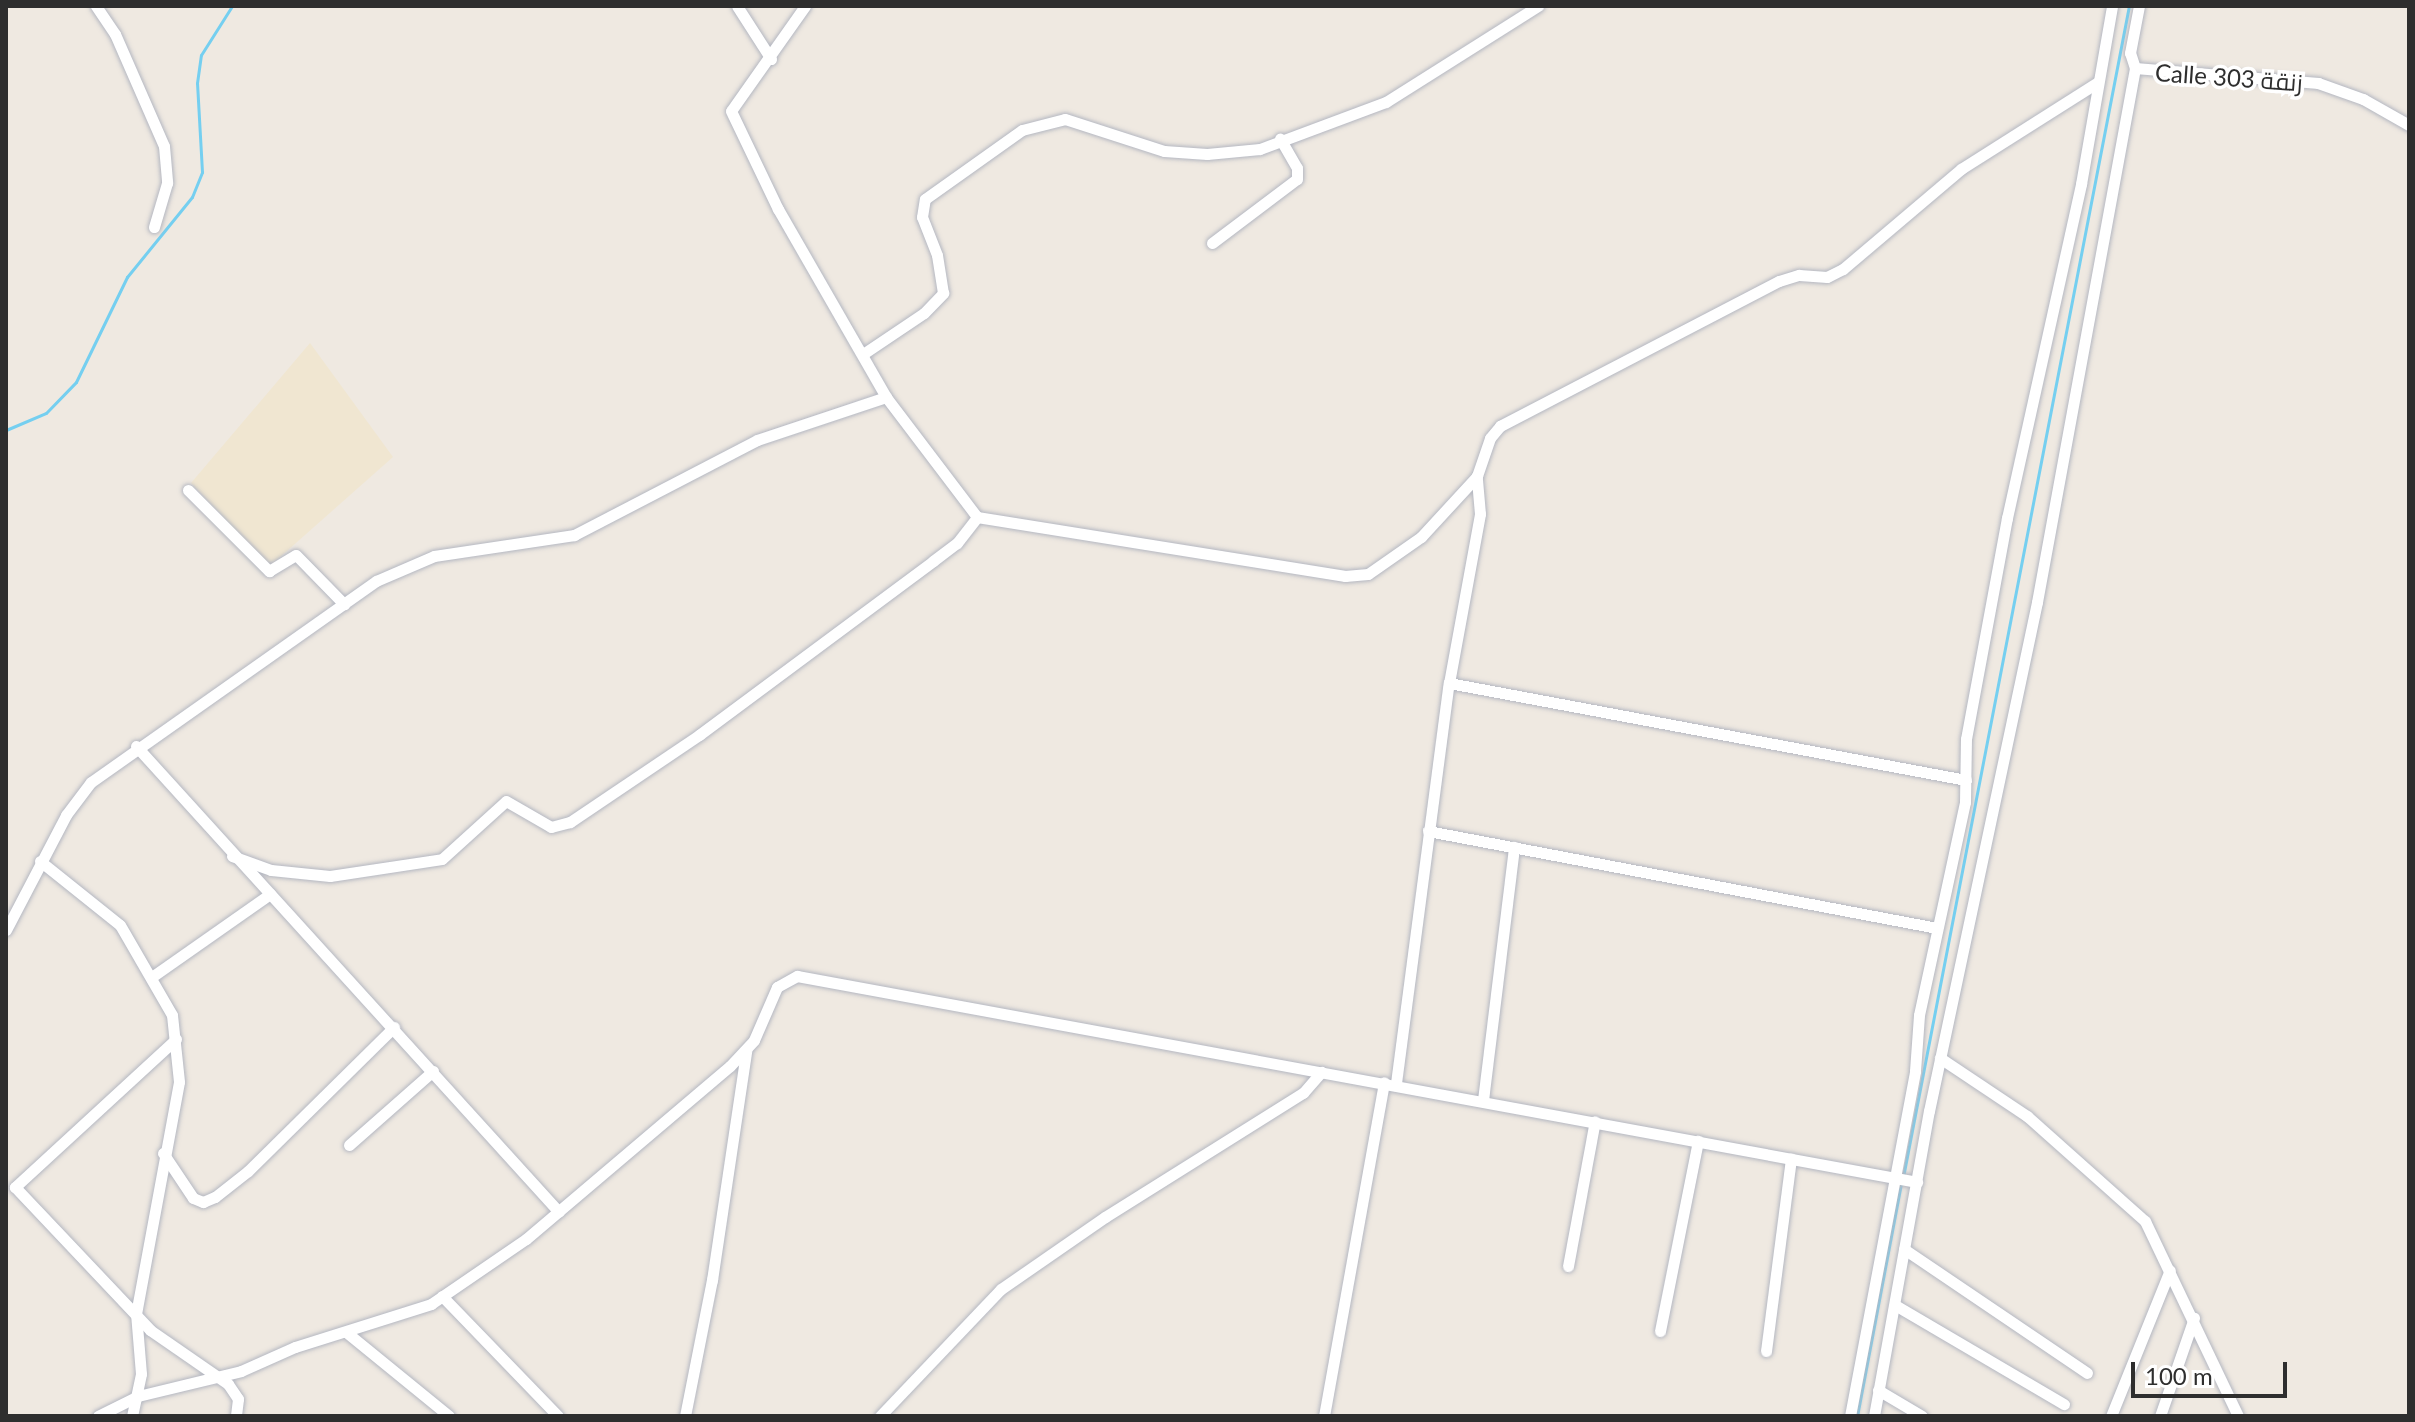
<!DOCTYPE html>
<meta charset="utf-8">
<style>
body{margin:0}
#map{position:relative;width:2415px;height:1422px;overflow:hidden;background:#efe9e1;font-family:Lato,Cairo,sans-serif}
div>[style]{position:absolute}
.education>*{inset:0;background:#f0e6d1}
.stream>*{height:3px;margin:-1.5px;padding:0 1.5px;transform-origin:1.5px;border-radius:1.5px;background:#75cff0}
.roads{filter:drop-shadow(0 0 2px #b4b7c1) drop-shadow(0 0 2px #b4b7c1)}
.minor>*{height:11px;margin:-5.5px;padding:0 5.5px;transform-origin:5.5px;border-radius:5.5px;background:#fff}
span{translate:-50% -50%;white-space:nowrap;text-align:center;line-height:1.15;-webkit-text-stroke:7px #fff;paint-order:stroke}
.street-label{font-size:24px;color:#2e2e2e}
.frame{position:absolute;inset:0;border:8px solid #2e2e2e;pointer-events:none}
.scale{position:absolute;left:2131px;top:1362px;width:156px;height:36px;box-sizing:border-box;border:4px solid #2e2e2e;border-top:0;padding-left:10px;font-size:24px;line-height:28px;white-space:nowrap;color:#2e2e2e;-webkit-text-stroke:6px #fff;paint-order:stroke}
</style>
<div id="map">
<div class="education">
<i style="clip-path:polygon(310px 343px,393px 457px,270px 566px,191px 483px)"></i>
</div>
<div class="stream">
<i style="left:6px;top:430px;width:43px;rotate:-23deg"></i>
<i style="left:46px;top:413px;width:43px;rotate:-45.9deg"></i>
<i style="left:76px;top:382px;width:117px;rotate:-64.1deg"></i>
<i style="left:127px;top:277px;width:103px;rotate:-50.9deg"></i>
<i style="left:192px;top:197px;width:27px;rotate:-68deg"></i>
<i style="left:202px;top:172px;width:89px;rotate:-93.2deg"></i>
<i style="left:197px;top:83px;width:28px;rotate:-82deg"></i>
<i style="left:201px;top:55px;width:58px;rotate:-57.7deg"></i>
<i style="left:1903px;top:1177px;width:1193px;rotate:-79.08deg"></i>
<i style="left:1857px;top:1416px;width:236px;rotate:-79.3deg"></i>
</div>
<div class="roads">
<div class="minor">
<i style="left:96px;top:6px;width:34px;rotate:56deg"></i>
<i style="left:115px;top:34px;width:122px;rotate:66.4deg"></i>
<i style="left:164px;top:146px;width:37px;rotate:85deg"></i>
<i style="left:167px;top:183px;width:46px;rotate:106.5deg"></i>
<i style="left:737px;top:6px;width:63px;rotate:57.3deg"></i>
<i style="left:805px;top:6px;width:128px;rotate:125.2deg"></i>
<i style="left:731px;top:111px;width:109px;rotate:64.4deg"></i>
<i style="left:778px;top:209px;width:217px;rotate:60.1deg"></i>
<i style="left:886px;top:397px;width:151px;rotate:52.8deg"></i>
<i style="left:977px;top:517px;width:373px;rotate:9.1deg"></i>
<i style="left:1345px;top:576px;width:23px;rotate:-5deg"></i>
<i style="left:1368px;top:574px;width:65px;rotate:-34.9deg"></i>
<i style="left:1421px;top:537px;width:83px;rotate:-47.4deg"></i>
<i style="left:1477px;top:476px;width:40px;rotate:-71.1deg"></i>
<i style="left:1490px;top:438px;width:16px;rotate:-50deg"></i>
<i style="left:1500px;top:426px;width:314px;rotate:-27.5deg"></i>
<i style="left:1779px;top:281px;width:21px;rotate:-17deg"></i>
<i style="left:1799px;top:275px;width:28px;rotate:4deg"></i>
<i style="left:1827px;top:277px;width:18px;rotate:-27deg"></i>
<i style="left:1843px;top:269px;width:155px;rotate:-40.3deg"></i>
<i style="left:1961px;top:169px;width:162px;rotate:-32.4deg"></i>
<i style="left:2135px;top:68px;width:184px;rotate:4.7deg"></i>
<i style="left:2318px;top:83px;width:48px;rotate:19.6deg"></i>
<i style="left:2363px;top:99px;width:53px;rotate:29.5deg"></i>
<i style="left:1212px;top:243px;width:106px;rotate:-37deg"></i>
<i style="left:1297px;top:179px;width:11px;rotate:-90deg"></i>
<i style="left:1297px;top:168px;width:34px;rotate:-120deg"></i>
<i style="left:863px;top:354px;width:73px;rotate:-33.9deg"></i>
<i style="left:924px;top:313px;width:28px;rotate:-46deg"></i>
<i style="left:943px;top:293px;width:38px;rotate:-99deg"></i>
<i style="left:937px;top:255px;width:41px;rotate:-111.5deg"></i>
<i style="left:922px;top:217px;width:18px;rotate:-81deg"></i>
<i style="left:925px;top:199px;width:119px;rotate:-35.4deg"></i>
<i style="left:1022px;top:130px;width:44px;rotate:-14.3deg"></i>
<i style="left:1065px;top:119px;width:104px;rotate:17.9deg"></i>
<i style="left:1164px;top:151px;width:43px;rotate:4deg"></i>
<i style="left:1207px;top:154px;width:53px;rotate:-5.4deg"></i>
<i style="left:1260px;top:149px;width:134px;rotate:-20.5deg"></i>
<i style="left:1386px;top:102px;width:180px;rotate:-32.3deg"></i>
<i style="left:188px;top:490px;width:115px;rotate:45deg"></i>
<i style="left:269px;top:571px;width:31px;rotate:-31deg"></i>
<i style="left:296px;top:555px;width:69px;rotate:45.6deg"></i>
<i style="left:1449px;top:683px;width:526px;rotate:10.63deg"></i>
<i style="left:136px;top:746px;width:629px;rotate:47.77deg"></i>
<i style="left:1428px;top:831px;width:518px;rotate:10.79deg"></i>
<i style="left:232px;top:856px;width:41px;rotate:19.7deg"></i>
<i style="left:271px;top:870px;width:59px;rotate:5.8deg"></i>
<i style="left:330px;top:876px;width:113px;rotate:-8.6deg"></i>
<i style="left:442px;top:859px;width:86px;rotate:-42.2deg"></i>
<i style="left:506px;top:801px;width:52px;rotate:30deg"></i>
<i style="left:551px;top:827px;width:20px;rotate:-15deg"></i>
<i style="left:570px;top:822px;width:156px;rotate:-34deg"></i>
<i style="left:699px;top:735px;width:292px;rotate:-36.6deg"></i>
<i style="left:933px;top:561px;width:30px;rotate:-37deg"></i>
<i style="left:957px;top:543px;width:33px;rotate:-52deg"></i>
<i style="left:40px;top:861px;width:102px;rotate:38.7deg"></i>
<i style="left:120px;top:925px;width:104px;rotate:60deg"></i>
<i style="left:172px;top:1015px;width:67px;rotate:84deg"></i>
<i style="left:179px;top:1082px;width:235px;rotate:100.5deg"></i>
<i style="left:136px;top:1313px;width:61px;rotate:85.3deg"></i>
<i style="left:141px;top:1374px;width:43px;rotate:102.1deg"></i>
<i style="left:6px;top:930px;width:130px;rotate:-62.4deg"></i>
<i style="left:66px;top:815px;width:41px;rotate:-52.9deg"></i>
<i style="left:91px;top:782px;width:349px;rotate:-35.2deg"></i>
<i style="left:376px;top:581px;width:63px;rotate:-23.3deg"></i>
<i style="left:434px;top:556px;width:142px;rotate:-8.5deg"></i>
<i style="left:574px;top:535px;width:206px;rotate:-27.4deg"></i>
<i style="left:757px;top:440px;width:136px;rotate:-18.4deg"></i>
<i style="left:153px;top:976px;width:143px;rotate:-35deg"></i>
<i style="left:176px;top:1039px;width:219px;rotate:137.4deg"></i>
<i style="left:15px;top:1187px;width:197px;rotate:46.6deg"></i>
<i style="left:150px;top:1330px;width:95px;rotate:34.7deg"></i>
<i style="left:228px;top:1384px;width:18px;rotate:56deg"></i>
<i style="left:238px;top:1399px;width:17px;rotate:97deg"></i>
<i style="left:1940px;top:1058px;width:105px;rotate:33.7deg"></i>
<i style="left:2027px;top:1116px;width:158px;rotate:41.7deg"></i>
<i style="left:2145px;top:1221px;width:216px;rotate:64.5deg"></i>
<i style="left:1396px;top:1083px;width:403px;rotate:-82.5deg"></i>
<i style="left:1449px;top:683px;width:172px;rotate:-79.6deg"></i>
<i style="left:1480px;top:514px;width:38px;rotate:-95deg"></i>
<i style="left:1483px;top:1100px;width:255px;rotate:-83deg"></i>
<i style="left:349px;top:1145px;width:112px;rotate:-41.4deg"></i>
<i style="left:163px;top:1153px;width:54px;rotate:56.3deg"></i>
<i style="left:193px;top:1198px;width:11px;rotate:22deg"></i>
<i style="left:203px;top:1202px;width:13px;rotate:-23deg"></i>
<i style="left:215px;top:1197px;width:42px;rotate:-38.2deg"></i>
<i style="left:248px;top:1171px;width:205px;rotate:-44.6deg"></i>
<i style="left:1904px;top:1249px;width:221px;rotate:34.1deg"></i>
<i style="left:1568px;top:1266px;width:147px;rotate:-79.5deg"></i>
<i style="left:442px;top:1296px;width:167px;rotate:46deg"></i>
<i style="left:1895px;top:1305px;width:196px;rotate:30.4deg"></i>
<i style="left:1660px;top:1331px;width:194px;rotate:-78.7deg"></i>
<i style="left:346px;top:1332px;width:133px;rotate:39.2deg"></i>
<i style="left:1766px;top:1351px;width:194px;rotate:-82.6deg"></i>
<i style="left:1878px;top:1390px;width:51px;rotate:30.6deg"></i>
<i style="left:98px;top:1416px;width:45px;rotate:-26.6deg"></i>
<i style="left:138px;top:1396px;width:106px;rotate:-13.6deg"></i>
<i style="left:241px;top:1371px;width:59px;rotate:-24deg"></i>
<i style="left:295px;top:1347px;width:143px;rotate:-17.5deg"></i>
<i style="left:431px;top:1304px;width:115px;rotate:-34.4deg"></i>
<i style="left:526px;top:1239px;width:267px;rotate:-40.3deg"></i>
<i style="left:730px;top:1066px;width:35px;rotate:-47deg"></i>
<i style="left:754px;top:1040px;width:58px;rotate:-66.5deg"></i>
<i style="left:777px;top:987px;width:23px;rotate:-29deg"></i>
<i style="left:797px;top:976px;width:1139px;rotate:10.42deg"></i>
<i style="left:685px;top:1416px;width:139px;rotate:-78.8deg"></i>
<i style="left:712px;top:1280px;width:231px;rotate:-81.5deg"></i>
<i style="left:880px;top:1416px;width:175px;rotate:-46.4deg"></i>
<i style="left:1001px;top:1289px;width:126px;rotate:-34.7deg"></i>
<i style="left:1105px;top:1217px;width:234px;rotate:-32.1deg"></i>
<i style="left:1303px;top:1093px;width:28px;rotate:-49deg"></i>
<i style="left:1324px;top:1416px;width:339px;rotate:-79.8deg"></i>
<i style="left:1850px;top:1416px;width:351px;rotate:-79.3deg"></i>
<i style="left:1915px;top:1071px;width:56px;rotate:-85.9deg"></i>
<i style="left:1919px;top:1015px;width:218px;rotate:-77.8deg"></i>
<i style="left:1965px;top:802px;width:63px;rotate:-89.1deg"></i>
<i style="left:1966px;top:739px;width:225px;rotate:-79.5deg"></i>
<i style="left:2007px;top:518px;width:342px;rotate:-77.5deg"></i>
<i style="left:2081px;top:184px;width:181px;rotate:-80.1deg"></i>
<i style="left:1874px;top:1416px;width:310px;rotate:-79.8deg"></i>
<i style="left:1929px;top:1111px;width:520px;rotate:-78.02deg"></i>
<i style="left:2037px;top:602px;width:543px;rotate:-79.6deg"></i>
<i style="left:2135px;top:68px;width:16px;rotate:-108deg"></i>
<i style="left:2130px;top:53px;width:48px;rotate:-79.2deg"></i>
<i style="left:2111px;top:1416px;width:157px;rotate:-68deg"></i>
<i style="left:2160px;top:1416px;width:104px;rotate:-70.9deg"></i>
</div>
</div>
<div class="street-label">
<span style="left:2229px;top:77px;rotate:4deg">Calle 303 زنقة</span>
</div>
<div class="frame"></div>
<div class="scale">100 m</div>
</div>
